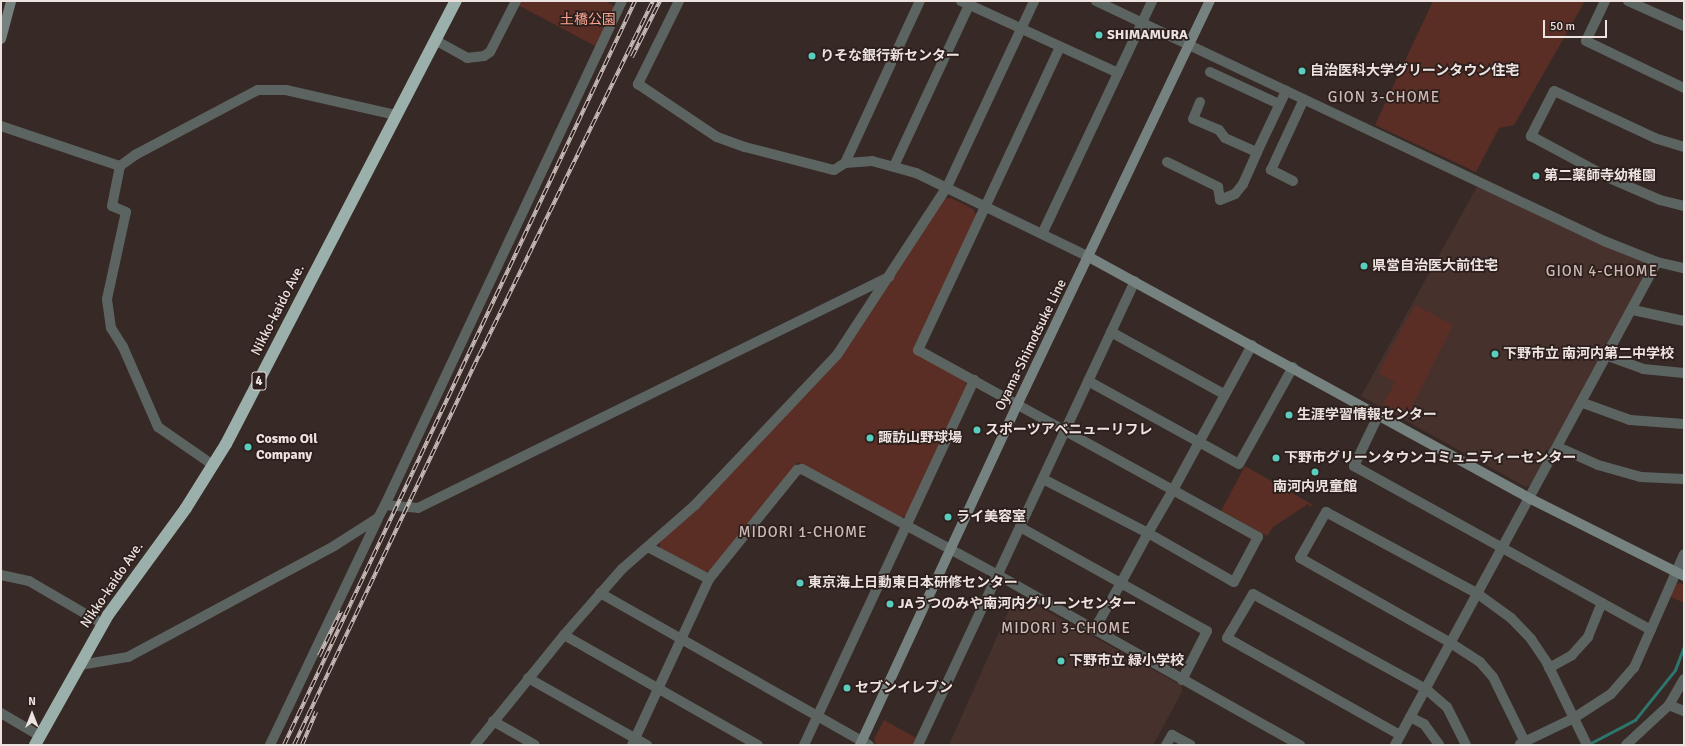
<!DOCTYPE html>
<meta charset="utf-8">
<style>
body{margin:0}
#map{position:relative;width:1685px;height:746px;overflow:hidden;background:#372925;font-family:Signika,"Noto Sans JP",sans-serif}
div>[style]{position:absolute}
.built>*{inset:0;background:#46312d}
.green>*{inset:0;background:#5b2e25}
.stream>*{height:2.5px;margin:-1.25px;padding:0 1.25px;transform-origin:1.25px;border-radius:1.25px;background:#2d766d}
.street>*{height:10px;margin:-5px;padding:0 5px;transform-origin:5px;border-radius:5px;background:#5c6462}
.secondary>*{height:10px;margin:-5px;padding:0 5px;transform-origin:5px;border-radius:5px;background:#758280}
.highway>*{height:12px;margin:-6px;padding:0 6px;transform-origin:6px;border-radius:6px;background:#9bafab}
.rail>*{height:4px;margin-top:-2px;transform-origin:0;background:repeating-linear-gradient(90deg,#2d1f1c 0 8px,#c9bebc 0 16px);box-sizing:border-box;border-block:1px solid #c9bebc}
.dots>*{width:11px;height:11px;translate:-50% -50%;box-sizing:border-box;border:2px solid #2d1f1c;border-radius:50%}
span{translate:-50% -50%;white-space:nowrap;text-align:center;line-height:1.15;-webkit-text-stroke:3.5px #2d1f1c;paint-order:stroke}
.shield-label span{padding:1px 3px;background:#2d1f1c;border:1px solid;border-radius:3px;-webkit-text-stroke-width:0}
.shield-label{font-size:13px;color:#ece2e0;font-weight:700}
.park-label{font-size:14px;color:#faa593}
.poi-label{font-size:14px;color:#ece2e0;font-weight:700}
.left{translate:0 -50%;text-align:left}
.street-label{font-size:14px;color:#ece2e0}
.neighbourhood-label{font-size:15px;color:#cdbab5;letter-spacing:1px}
.frame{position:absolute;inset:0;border:2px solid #ece2e0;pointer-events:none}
.north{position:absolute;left:12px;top:694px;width:40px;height:40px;-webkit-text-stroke:3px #2d1f1c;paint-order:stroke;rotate:0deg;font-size:11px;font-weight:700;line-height:16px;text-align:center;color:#ece2e0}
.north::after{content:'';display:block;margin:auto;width:14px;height:18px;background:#ece2e0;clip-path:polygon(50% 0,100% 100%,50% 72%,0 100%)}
.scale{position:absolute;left:1543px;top:20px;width:64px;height:18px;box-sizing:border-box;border:2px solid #ece2e0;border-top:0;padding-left:5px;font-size:12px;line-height:14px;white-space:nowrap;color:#ece2e0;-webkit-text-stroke:3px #2d1f1c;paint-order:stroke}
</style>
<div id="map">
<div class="built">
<i style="clip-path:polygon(1478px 185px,1652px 264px,1532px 485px,1526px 487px,1361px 396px)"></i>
<i style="clip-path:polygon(1016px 594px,1181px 685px,1182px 692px,1153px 745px,949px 745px)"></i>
</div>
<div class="green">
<i style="clip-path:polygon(520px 1px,604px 1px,613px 5px,615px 11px,597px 47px,518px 5px)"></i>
<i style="clip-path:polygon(1433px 1px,1585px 1px,1514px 125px,1499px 128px,1476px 172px,1375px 125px)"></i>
<i style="clip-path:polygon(951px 198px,973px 209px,976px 215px,913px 352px,965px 380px,967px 386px,906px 516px,899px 518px,798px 462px,711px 571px,704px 572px,660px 548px,660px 542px,809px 391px,944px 199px)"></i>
<i style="clip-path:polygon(1415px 305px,1453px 325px,1407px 416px,1383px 404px,1395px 382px,1378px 373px)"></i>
<i style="clip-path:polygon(1245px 466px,1313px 505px,1310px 507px,1308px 504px,1273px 527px,1267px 536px,1221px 511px)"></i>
<i style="clip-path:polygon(1680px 583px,1684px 585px,1684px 603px,1669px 596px,1674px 585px)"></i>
<i style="clip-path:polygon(884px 720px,918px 739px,915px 745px,876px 745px,874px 739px)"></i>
</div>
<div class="stream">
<i style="left:1589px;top:744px;width:52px;rotate:-27.6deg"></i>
<i style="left:1635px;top:720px;width:64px;rotate:-51.3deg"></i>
<i style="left:1675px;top:670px;width:26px;rotate:-69deg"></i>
</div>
<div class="street">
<i style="left:679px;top:1px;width:93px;rotate:116.3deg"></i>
<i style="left:638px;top:84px;width:95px;rotate:33.9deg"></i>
<i style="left:717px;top:137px;width:30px;rotate:20deg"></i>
<i style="left:745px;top:147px;width:92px;rotate:14.5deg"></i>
<i style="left:834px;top:170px;width:13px;rotate:-32deg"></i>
<i style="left:845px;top:163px;width:27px;rotate:-4deg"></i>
<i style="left:872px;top:161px;width:46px;rotate:15.3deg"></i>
<i style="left:916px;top:173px;width:192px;rotate:25.9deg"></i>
<i style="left:961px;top:1px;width:173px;rotate:24.6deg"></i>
<i style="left:1096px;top:1px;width:562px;rotate:25.29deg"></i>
<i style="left:1604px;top:241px;width:57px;rotate:21.6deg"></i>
<i style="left:1657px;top:262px;width:28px;rotate:13deg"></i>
<i style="left:1605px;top:1px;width:44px;rotate:115.4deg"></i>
<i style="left:1586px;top:41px;width:109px;rotate:25.6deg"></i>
<i style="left:1628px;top:1px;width:61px;rotate:24.1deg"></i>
<i style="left:435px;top:40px;width:37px;rotate:29deg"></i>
<i style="left:467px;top:58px;width:17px;rotate:-7deg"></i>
<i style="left:484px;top:56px;width:7px;rotate:-34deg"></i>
<i style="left:490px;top:52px;width:57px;rotate:-63deg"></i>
<i style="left:1060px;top:47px;width:335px;rotate:115.1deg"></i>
<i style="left:918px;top:350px;width:291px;rotate:28.8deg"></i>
<i style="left:1173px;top:490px;width:165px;rotate:-61.4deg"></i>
<i style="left:1210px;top:72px;width:76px;rotate:24.9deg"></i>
<i style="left:1200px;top:102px;width:18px;rotate:112deg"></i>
<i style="left:1193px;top:119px;width:28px;rotate:23deg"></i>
<i style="left:1219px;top:130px;width:10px;rotate:53deg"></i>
<i style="left:1225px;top:138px;width:35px;rotate:24deg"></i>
<i style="left:1257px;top:152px;width:68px;rotate:-64.6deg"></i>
<i style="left:1px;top:126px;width:126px;rotate:18.6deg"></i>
<i style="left:1684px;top:147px;width:30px;rotate:-163deg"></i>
<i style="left:1655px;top:138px;width:111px;rotate:-155deg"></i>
<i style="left:1554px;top:91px;width:51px;rotate:117.1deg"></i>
<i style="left:1531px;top:136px;width:89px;rotate:28.3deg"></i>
<i style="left:1609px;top:178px;width:56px;rotate:23.3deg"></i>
<i style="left:1660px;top:200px;width:25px;rotate:14deg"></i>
<i style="left:1167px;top:162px;width:57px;rotate:26.1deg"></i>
<i style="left:1218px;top:187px;width:13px;rotate:81deg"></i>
<i style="left:1220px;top:200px;width:16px;rotate:-22deg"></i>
<i style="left:1235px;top:194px;width:13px;rotate:-51deg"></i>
<i style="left:1243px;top:184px;width:35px;rotate:-66deg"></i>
<i style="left:845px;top:163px;width:179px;rotate:-65.2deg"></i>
<i style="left:894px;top:166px;width:182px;rotate:-65deg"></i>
<i style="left:1293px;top:181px;width:25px;rotate:-153deg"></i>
<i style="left:1271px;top:170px;width:78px;rotate:-65.1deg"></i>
<i style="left:1043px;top:232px;width:255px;rotate:-64.7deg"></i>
<i style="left:1633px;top:310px;width:52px;rotate:12.2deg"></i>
<i style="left:1111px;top:332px;width:129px;rotate:28.8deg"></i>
<i style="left:1608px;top:356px;width:37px;rotate:20deg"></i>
<i style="left:1643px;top:369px;width:41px;rotate:5.6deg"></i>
<i style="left:1088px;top:381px;width:172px;rotate:28.8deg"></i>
<i style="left:1239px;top:464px;width:111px;rotate:-60.9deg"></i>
<i style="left:1583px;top:403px;width:50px;rotate:19.9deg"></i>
<i style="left:1630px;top:420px;width:54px;rotate:4.2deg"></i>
<i style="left:1379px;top:414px;width:58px;rotate:115.7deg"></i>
<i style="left:1354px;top:466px;width:339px;rotate:28.9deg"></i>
<i style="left:1558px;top:447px;width:44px;rotate:24.2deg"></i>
<i style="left:1598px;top:465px;width:45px;rotate:15.6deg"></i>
<i style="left:1641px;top:477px;width:43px;rotate:2.7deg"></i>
<i style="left:213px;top:465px;width:67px;rotate:-145.4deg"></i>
<i style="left:158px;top:427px;width:87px;rotate:-113.6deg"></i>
<i style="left:123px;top:347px;width:22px;rotate:-122deg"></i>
<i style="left:111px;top:328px;width:29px;rotate:-98deg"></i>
<i style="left:107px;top:299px;width:89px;rotate:-77.7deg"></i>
<i style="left:126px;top:212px;width:15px;rotate:-157deg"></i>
<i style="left:112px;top:206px;width:41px;rotate:-78.7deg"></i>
<i style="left:120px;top:166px;width:19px;rotate:-36deg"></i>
<i style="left:135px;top:155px;width:139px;rotate:-27.9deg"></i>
<i style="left:258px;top:90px;width:28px"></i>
<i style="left:286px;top:90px;width:113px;rotate:12.8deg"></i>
<i style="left:1043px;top:479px;width:118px;rotate:27.2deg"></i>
<i style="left:1148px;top:533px;width:99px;rotate:29.7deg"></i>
<i style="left:1234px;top:582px;width:51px;rotate:-61.9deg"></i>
<i style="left:1258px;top:537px;width:97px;rotate:-151.1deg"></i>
<i style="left:1173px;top:490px;width:50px;rotate:120.2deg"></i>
<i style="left:1148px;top:533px;width:57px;rotate:118.4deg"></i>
<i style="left:1121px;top:583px;width:54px;rotate:119.9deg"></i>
<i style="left:385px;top:505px;width:557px;rotate:-64.82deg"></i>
<i style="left:1020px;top:527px;width:214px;rotate:29.1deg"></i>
<i style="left:1207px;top:631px;width:55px;rotate:117deg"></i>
<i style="left:648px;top:547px;width:69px;rotate:27.7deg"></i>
<i style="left:1px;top:575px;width:29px;rotate:12deg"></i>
<i style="left:29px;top:581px;width:86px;rotate:30.2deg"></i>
<i style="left:600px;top:593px;width:309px;rotate:29.5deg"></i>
<i style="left:564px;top:635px;width:223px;rotate:29.6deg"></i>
<i style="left:80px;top:665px;width:49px;rotate:-9.5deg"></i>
<i style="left:128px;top:657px;width:234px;rotate:-28.3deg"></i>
<i style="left:334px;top:546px;width:52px;rotate:-32.5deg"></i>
<i style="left:378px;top:518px;width:15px;rotate:-62deg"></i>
<i style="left:385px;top:505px;width:33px;rotate:5deg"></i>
<i style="left:418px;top:508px;width:525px;rotate:-26.13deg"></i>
<i style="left:1549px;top:668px;width:26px;rotate:-29deg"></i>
<i style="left:1572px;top:655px;width:24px;rotate:-48deg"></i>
<i style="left:1588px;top:637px;width:37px;rotate:-68deg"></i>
<i style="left:528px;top:678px;width:137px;rotate:29.4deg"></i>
<i style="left:1669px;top:705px;width:16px;rotate:22deg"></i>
<i style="left:1px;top:713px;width:45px;rotate:30.5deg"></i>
<i style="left:1410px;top:717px;width:16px;rotate:27deg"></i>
<i style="left:1424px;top:724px;width:26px;rotate:54deg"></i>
<i style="left:493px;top:721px;width:48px;rotate:29.7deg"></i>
<i style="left:1400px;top:735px;width:198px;rotate:-150.7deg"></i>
<i style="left:1227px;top:638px;width:51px;rotate:-59.4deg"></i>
<i style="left:1253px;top:594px;width:197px;rotate:28.8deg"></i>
<i style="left:1426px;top:689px;width:28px;rotate:41deg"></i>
<i style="left:1447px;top:707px;width:42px;rotate:63.4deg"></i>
<i style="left:1525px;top:742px;width:72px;rotate:-116.2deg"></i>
<i style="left:1493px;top:677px;width:20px;rotate:-131deg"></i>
<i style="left:1480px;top:662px;width:35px;rotate:-147deg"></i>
<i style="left:1451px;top:643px;width:173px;rotate:-150.6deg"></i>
<i style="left:1300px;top:558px;width:53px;rotate:-60.5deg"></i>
<i style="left:1326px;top:512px;width:173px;rotate:28.3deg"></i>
<i style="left:1478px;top:594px;width:41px;rotate:36deg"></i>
<i style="left:1511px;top:618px;width:29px;rotate:46deg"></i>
<i style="left:1531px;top:639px;width:29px;rotate:56deg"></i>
<i style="left:1547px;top:663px;width:91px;rotate:64deg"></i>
<i style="left:1520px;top:744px;width:60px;rotate:-25.7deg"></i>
<i style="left:1574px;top:718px;width:44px;rotate:-33deg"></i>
<i style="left:1611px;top:694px;width:35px;rotate:-49deg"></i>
<i style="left:1634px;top:668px;width:124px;rotate:-66.3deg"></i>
<i style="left:270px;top:745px;width:250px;rotate:-64.5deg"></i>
<i style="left:475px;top:745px;width:141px;rotate:-51deg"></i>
<i style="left:564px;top:635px;width:88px;rotate:-48.7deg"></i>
<i style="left:622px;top:569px;width:97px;rotate:-41.2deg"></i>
<i style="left:695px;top:505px;width:207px;rotate:-46.6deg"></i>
<i style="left:837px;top:355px;width:201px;rotate:-56.8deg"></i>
<i style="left:947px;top:187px;width:205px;rotate:-64.9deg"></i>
<i style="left:632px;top:745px;width:183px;rotate:-65.1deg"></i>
<i style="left:709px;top:579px;width:140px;rotate:-51.1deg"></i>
<i style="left:797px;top:470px;width:5px;rotate:-11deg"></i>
<i style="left:802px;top:469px;width:223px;rotate:28.4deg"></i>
<i style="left:998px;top:575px;width:347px;rotate:29.4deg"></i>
<i style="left:804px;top:745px;width:403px;rotate:-65deg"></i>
<i style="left:918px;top:745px;width:512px;rotate:-64.94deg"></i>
<i style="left:1166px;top:745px;width:12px;rotate:-59deg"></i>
<i style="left:1172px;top:735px;width:21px;rotate:28deg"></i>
<i style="left:1395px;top:745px;width:549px;rotate:-61.52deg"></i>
<i style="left:1626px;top:745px;width:59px;rotate:-42.9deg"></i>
<i style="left:1669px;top:705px;width:30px;rotate:-60deg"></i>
</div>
<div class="secondary">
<i style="left:1px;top:39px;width:39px;rotate:-75deg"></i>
<i style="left:1089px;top:257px;width:504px;rotate:28.7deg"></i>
<i style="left:1531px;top:499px;width:171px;rotate:26.7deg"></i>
<i style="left:860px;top:745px;width:377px;rotate:-65.2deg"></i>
<i style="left:1018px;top:403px;width:445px;rotate:-64.5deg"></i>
</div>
<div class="highway">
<i style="left:35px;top:745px;width:149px;rotate:-60.7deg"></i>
<i style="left:108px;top:615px;width:132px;rotate:-53.9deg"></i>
<i style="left:186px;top:508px;width:75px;rotate:-58deg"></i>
<i style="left:226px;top:444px;width:499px;rotate:-62.6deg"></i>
</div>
<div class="rail">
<i style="left:632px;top:57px;width:63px;rotate:-63.4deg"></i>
<i style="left:319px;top:656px;width:50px;rotate:-63.9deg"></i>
<i style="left:284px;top:745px;width:823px;rotate:-64.74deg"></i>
<i style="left:294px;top:745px;width:431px;rotate:-64.6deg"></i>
<i style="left:479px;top:356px;width:395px;rotate:-63.9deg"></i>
<i style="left:302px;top:745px;width:36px;rotate:-67deg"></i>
</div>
<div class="dots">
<i style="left:1099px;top:35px;background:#59cebe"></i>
<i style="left:812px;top:56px;background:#59cebe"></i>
<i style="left:1302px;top:71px;background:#59cebe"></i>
<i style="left:1536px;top:176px;background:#59cebe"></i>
<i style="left:1364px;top:266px;background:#59cebe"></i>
<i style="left:1495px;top:354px;background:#59cebe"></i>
<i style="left:1289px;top:415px;background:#59cebe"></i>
<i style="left:977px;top:430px;background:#59cebe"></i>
<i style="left:870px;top:438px;background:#59cebe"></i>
<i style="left:248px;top:447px;background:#59cebe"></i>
<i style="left:1276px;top:458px;background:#59cebe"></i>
<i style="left:1315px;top:472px;background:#59cebe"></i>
<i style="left:948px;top:517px;background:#59cebe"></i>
<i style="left:800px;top:583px;background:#59cebe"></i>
<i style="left:890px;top:604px;background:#59cebe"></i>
<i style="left:1061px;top:661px;background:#59cebe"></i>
<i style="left:847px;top:688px;background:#59cebe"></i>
</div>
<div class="shield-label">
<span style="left:259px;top:381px">4</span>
</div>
<div class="park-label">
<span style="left:588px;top:20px">土橋公園</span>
</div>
<div class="poi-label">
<span class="left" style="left:1107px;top:35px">SHIMAMURA</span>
<span class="left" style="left:820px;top:56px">りそな銀行新センター</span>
<span class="left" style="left:1310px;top:71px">自治医科大学グリーンタウン住宅</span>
<span class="left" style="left:1544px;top:176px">第二薬師寺幼稚園</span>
<span class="left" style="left:1372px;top:266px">県営自治医大前住宅</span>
<span class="left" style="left:1503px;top:354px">下野市立 南河内第二中学校</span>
<span class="left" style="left:1297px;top:415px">生涯学習情報センター</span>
<span class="left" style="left:985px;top:430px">スポーツアベニューリフレ</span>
<span class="left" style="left:878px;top:438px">諏訪山野球場</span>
<span class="left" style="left:256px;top:447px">Cosmo Oil<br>Company</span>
<span class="left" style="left:1284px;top:458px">下野市グリーンタウンコミュニティーセンター</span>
<span style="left:1315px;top:487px">南河内児童館</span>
<span class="left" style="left:956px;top:517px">ライ美容室</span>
<span class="left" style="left:808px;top:583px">東京海上日動東日本研修センター</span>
<span class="left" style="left:898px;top:604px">JAうつのみや南河内グリーンセンター</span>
<span class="left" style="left:1069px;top:661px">下野市立 緑小学校</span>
<span class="left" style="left:855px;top:688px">セブンイレブン</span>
</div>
<div class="street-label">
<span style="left:278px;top:310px;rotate:-63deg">Nikko-kaido Ave.</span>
<span style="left:1031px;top:345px;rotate:-64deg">Oyama-Shimotsuke Line</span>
<span style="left:112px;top:585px;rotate:-56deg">Nikko-kaido Ave.</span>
</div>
<div class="neighbourhood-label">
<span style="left:1384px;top:98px">GION 3-CHOME</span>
<span style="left:1602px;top:272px">GION 4-CHOME</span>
<span style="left:803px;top:533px">MIDORI 1-CHOME</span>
<span style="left:1066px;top:629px">MIDORI 3-CHOME</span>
</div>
<div class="frame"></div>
<div class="north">N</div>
<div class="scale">50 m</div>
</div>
